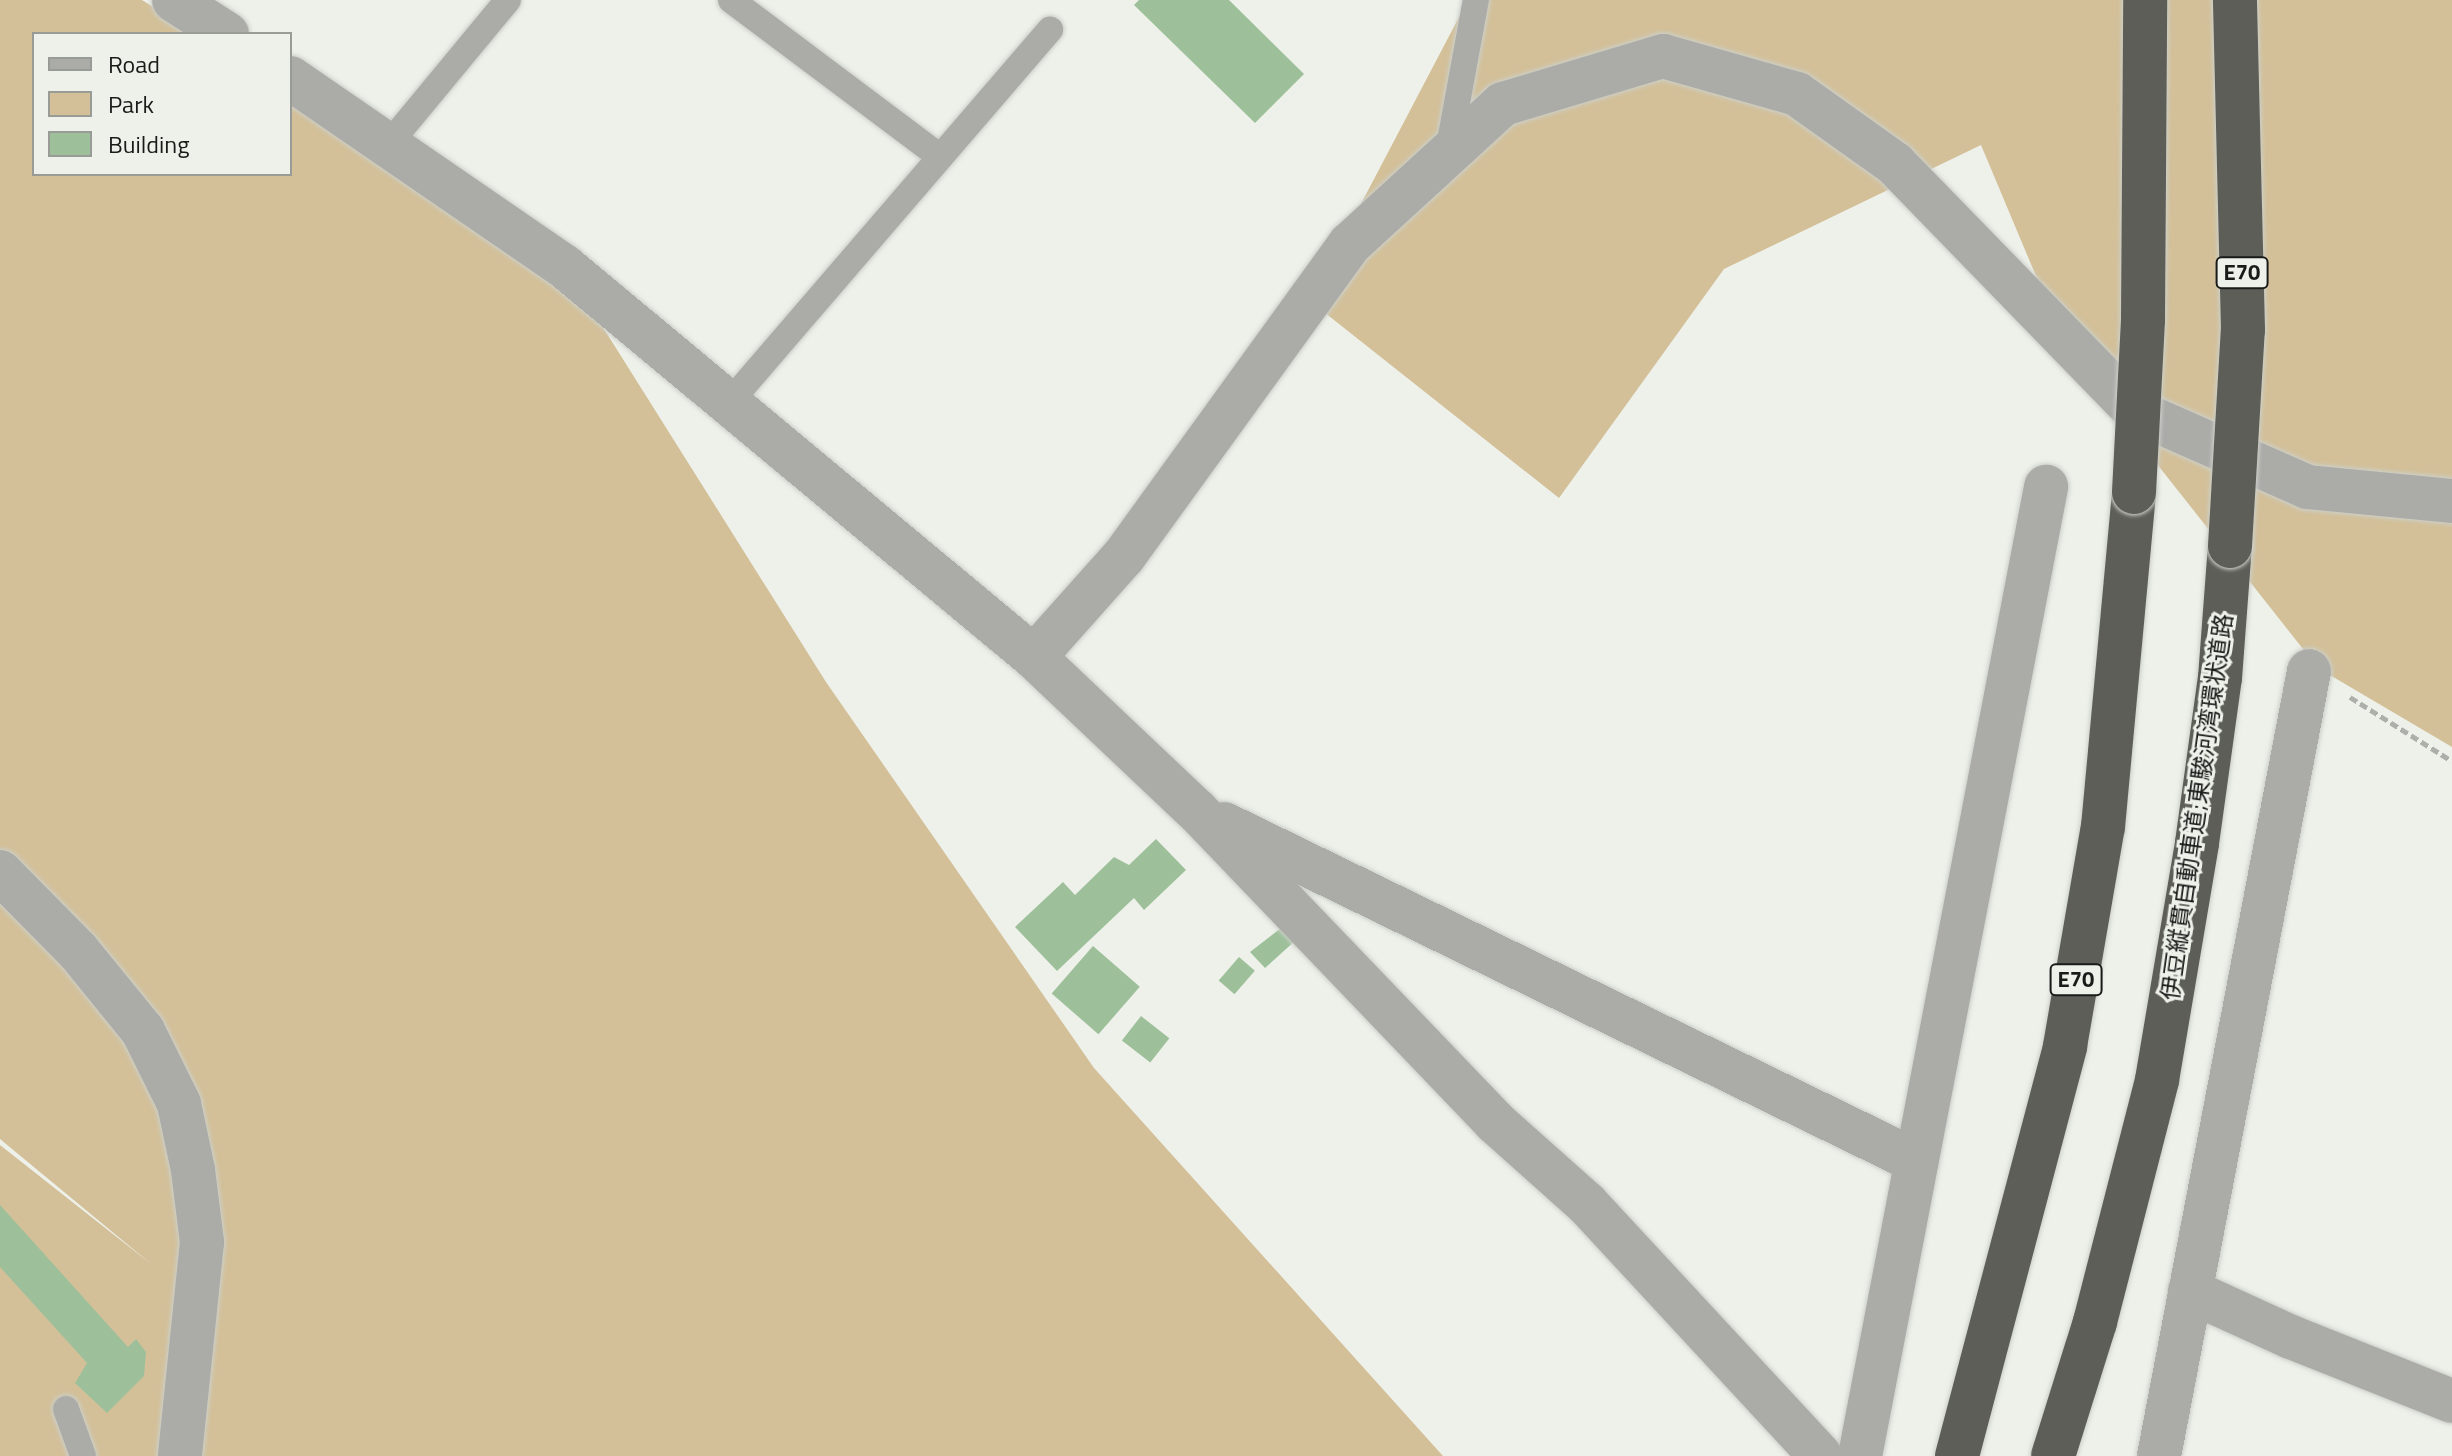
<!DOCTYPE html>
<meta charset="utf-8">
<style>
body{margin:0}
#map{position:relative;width:2452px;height:1456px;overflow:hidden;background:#eef1ea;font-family:"Titillium Web","Noto Sans JP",sans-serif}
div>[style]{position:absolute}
.green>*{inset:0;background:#d3c099}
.building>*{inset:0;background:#9dc09a;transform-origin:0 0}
.path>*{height:5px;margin-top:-2.5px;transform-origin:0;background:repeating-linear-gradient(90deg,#adafaa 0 8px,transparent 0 12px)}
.roads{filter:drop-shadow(0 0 2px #cccfc9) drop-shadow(0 0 2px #cccfc9)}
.service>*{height:26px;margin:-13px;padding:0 13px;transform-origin:13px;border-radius:13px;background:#ababa8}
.minor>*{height:44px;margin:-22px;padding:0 22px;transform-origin:22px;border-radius:22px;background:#ababa8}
.motorway>*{height:44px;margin:-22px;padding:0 22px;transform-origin:22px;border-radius:22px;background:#5e5e58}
.bridges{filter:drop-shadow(0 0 2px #cccfc9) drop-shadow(0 0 2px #cccfc9)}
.motorway-bridge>*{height:44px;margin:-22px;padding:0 22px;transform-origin:22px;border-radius:22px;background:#5e5e58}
span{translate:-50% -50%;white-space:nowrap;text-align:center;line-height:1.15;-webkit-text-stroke:6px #eef1ea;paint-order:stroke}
.shield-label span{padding:2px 6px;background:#eef1ea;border:2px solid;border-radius:6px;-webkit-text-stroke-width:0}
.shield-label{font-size:22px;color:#1a1b19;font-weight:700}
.street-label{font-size:24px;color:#1a1b19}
.legend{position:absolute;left:32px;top:32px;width:260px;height:144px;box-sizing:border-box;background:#eef1ea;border:2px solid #999b96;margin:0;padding:10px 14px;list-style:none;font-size:24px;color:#1a1b19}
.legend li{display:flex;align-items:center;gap:16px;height:40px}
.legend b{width:40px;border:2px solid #999b96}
</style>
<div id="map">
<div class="green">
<i style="clip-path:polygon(0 0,142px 0,196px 34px,34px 34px,34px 174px,290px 174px,290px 93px,565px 267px,826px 682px,1094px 1068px,1443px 1456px,0 1456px,0 1145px,151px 1264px,0 1139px)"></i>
<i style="clip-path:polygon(1468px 0,2452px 0,2452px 747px,2318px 668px,2067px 350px,1981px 145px,1724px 269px,1559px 498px,1310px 301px)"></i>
</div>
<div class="building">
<i style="clip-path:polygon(1139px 0,1229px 0,1304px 74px,1255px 123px,1134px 5px)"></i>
<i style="clip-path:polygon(1156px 839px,1186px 870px,1144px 910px,1134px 898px,1057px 971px,1015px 927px,1063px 882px,1075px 895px,1114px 857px,1129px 865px)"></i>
<i style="clip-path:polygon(1285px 925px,1296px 940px,1265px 968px,1250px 952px)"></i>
<i style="left:1093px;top:946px;width:62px;height:63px;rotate:41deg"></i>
<i style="left:1239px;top:957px;width:21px;height:31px;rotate:41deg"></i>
<i style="left:1141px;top:1016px;width:36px;height:31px;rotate:38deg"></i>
<i style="clip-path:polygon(0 1205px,128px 1347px,136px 1339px,146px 1352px,144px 1376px,107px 1413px,75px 1383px,87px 1363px,0 1267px)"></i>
</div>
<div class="path">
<i style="left:2350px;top:697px;width:120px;rotate:32.1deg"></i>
</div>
<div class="roads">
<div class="service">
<i style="left:731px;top:0;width:261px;rotate:36.9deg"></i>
<i style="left:388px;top:145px;width:188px;rotate:-50.4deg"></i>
<i style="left:1448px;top:152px;width:155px;rotate:-79.6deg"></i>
<i style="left:728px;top:404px;width:494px;rotate:-49.3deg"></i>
<i style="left:66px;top:1409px;width:50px;rotate:70.1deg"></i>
</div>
<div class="minor">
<i style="left:174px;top:0;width:63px;rotate:32.7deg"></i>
<i style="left:290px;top:78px;width:334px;rotate:34.5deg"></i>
<i style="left:565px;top:267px;width:610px;rotate:39.75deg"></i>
<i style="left:1034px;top:657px;width:224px;rotate:43.4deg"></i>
<i style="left:1197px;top:811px;width:431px;rotate:46.2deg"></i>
<i style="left:1495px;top:1122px;width:123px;rotate:41.7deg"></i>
<i style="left:1587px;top:1204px;width:343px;rotate:47.2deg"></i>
<i style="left:1034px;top:657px;width:135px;rotate:-48.3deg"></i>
<i style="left:1124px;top:556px;width:385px;rotate:-54.1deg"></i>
<i style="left:1350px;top:244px;width:207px;rotate:-42.5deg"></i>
<i style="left:1503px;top:104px;width:167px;rotate:-16.7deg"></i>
<i style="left:1663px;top:56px;width:139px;rotate:15.8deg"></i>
<i style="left:1797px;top:94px;width:120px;rotate:35.5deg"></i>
<i style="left:1895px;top:164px;width:344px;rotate:45.8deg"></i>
<i style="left:2135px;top:411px;width:188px;rotate:23.8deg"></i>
<i style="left:2307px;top:487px;width:146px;rotate:5.5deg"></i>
<i style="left:1224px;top:824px;width:770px;rotate:25.97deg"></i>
<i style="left:0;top:872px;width:111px;rotate:45.4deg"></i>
<i style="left:78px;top:951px;width:103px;rotate:50.9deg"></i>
<i style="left:143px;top:1031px;width:81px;rotate:63.7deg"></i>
<i style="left:179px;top:1104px;width:67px;rotate:78deg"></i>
<i style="left:193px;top:1170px;width:73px;rotate:82.9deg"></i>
<i style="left:202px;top:1242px;width:215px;rotate:95.9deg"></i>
<i style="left:2190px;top:1291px;width:111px;rotate:24.5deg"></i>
<i style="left:2291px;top:1337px;width:173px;rotate:21.7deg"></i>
<i style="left:1860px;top:1456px;width:987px;rotate:-79.13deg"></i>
<i style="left:2159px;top:1456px;width:799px;rotate:-79.18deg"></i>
</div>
<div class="motorway">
<i style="left:1957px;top:1456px;width:424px;rotate:-75.2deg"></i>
<i style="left:2065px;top:1046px;width:222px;rotate:-80.2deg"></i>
<i style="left:2103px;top:827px;width:336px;rotate:-84.7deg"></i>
<i style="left:2053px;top:1456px;width:140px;rotate:-72.6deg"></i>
<i style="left:2095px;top:1322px;width:250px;rotate:-75.6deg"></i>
<i style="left:2157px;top:1080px;width:240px;rotate:-80.4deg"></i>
<i style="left:2197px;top:843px;width:167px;rotate:-82.1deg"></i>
<i style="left:2220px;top:678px;width:132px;rotate:-85.7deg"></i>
</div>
</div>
<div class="bridges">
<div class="motorway-bridge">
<i style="left:2134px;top:492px;width:173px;rotate:-87deg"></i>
<i style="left:2143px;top:319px;width:319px;rotate:-89.6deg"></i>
<i style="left:2230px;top:546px;width:216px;rotate:-86.6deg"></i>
<i style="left:2243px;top:330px;width:330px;rotate:-91.4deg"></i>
</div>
</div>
<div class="shield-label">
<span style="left:2242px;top:273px">E70</span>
<span style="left:2076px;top:980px">E70</span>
</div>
<div class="street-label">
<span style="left:2197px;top:807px;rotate:-82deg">伊豆縦貫自動車道;東駿河湾環状道路</span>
</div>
<ul class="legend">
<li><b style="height:10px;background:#ababa8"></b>Road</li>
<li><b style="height:22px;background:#d3c099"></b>Park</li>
<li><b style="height:22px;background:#9dc09a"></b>Building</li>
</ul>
</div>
